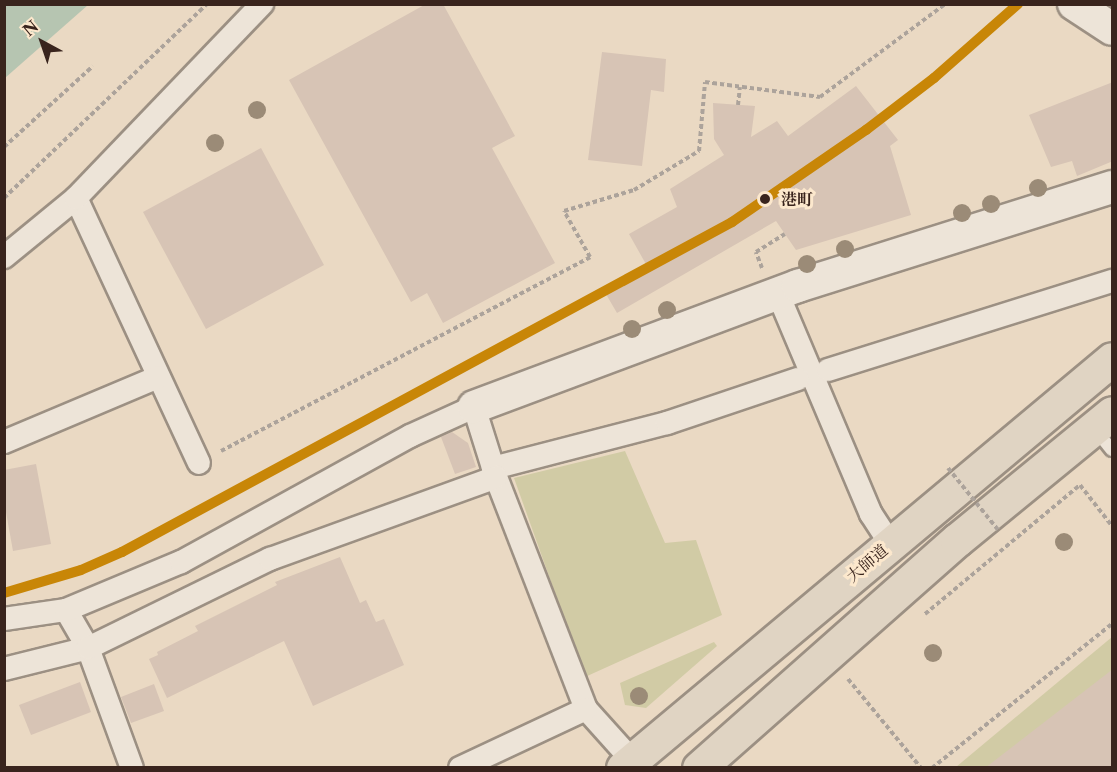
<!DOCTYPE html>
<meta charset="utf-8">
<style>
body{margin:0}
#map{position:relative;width:1117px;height:772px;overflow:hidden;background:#ead9c3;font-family:"Libre Caslon Text","Noto Serif JP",serif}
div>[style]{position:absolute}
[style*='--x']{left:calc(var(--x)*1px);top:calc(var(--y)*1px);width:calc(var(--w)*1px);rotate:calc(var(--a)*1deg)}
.green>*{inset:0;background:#d1cba5}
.water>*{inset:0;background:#b6c5b1}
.building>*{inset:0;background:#d7c4b5}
.path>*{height:4px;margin-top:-2px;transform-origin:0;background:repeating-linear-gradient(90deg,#aca39b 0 4.5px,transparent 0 7.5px)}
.roads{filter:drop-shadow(2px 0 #9c9083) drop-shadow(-2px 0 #9c9083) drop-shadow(0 2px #9c9083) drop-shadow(0 -2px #9c9083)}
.lane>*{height:12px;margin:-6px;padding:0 6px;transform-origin:6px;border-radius:6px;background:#ede4d8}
.street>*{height:22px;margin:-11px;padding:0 11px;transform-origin:11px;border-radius:11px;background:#ede4d8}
.secondary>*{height:32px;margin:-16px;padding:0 16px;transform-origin:16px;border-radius:16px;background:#ede4d8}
.highway>*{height:33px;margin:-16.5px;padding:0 16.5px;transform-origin:16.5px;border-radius:16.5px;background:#e0d4c3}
.path-bridge>*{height:4px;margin-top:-2px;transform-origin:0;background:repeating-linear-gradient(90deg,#aca39b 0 4.5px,transparent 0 7.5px)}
.rail-1>*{height:10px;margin:-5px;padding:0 5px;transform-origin:5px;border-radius:5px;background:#c88607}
.trees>*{width:18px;height:18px;margin:-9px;border-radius:50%;background:#9b8b77}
.dots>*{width:16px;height:16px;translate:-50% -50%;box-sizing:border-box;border:3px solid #fce8cd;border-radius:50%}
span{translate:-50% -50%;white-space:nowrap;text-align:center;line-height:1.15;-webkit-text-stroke:6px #fce8cd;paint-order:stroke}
.stop-label{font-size:16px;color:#39241d;font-weight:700}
.left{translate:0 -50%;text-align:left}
.street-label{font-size:16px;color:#39241d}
.frame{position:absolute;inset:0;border:6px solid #39241d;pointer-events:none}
.north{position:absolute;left:12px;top:12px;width:60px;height:60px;-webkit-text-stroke:4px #fce8cd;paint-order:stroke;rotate:320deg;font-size:16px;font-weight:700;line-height:24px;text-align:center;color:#39241d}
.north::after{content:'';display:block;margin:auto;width:21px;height:27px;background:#39241d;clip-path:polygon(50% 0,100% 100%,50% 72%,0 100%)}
</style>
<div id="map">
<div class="green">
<i style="clip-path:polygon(625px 451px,665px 543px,696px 540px,722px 615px,585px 677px,514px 478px)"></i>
<i style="clip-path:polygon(1112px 637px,1112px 767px,956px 767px)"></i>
<i style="clip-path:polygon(714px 642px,717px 646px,646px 708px,625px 705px,620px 683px)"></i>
</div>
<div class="water">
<i style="clip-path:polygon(5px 4px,88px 4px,88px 5px,5px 78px)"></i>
</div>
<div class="building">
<i style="clip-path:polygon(426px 4px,443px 4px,515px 136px,492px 148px,555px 263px,443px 323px,427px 293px,411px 302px,289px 80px)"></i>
<i style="clip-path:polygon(602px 52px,666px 59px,664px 92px,651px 90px,642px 166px,588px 160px)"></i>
<i style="clip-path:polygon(1113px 82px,1113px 161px,1077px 176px,1072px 161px,1051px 167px,1029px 115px)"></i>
<i style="clip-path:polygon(856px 86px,898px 140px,890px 146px,911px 215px,796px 250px,776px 221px,617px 313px,603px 289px,647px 266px,629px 234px,677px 207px,670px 189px,724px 155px,714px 139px,713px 103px,755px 106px,751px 137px,777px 121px,788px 136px)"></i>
<i style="clip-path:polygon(261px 148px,324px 265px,206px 329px,143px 212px)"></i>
<i style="clip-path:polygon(452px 432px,468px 443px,476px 467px,455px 474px,441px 437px)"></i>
<i style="clip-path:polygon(36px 464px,51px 544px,13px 551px,4px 501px,4px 470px)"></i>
<i style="clip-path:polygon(340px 557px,360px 603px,366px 600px,376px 622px,384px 619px,404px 665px,313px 706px,284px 641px,167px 698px,149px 659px,158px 655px,157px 652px,198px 631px,195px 626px,277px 585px,275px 582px)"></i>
<i style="clip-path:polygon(1113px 669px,1113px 768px,985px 768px)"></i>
<i style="clip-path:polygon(80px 682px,91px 712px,31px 735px,19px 705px)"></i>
<i style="clip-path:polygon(154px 684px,164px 711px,131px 723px,121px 697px)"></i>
</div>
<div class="path">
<i style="--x:738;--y:105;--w:18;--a:-84"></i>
<i style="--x:4;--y:147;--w:120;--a:-42.3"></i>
<i style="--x:4;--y:198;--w:281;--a:-43.7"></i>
<i style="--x:762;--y:268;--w:17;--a:-111"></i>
<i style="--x:756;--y:252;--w:34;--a:-32"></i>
<i style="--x:221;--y:451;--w:417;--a:-27.7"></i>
<i style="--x:590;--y:257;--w:53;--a:-119.5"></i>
<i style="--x:564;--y:211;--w:73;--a:-16.7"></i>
<i style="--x:634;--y:190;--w:76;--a:-31"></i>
<i style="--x:699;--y:151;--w:69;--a:-85"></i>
<i style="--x:705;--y:82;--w:116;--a:7.4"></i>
<i style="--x:820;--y:97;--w:156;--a:-36.6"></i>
<i style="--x:925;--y:614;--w:202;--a:-39.8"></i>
<i style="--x:1080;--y:485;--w:52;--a:52"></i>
<i style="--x:848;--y:679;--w:115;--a:50.6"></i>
<i style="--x:932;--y:768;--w:231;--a:-38.7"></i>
</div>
<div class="roads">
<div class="lane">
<i style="--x:1094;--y:428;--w:28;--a:51"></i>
</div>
<div class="street">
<i style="--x:76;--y:198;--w:292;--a:65.1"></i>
<i style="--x:4;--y:257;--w:93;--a:-39.3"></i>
<i style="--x:76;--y:198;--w:269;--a:-46.2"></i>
<i style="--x:778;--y:294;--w:239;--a:67.1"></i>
<i style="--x:871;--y:514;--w:35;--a:57"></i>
<i style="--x:828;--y:370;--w:298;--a:-17.4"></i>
<i style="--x:4;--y:442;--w:167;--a:-22.9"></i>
<i style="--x:493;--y:468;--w:180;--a:-14.5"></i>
<i style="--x:667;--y:423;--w:138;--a:-18.6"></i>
<i style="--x:66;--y:610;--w:44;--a:59.9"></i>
<i style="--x:88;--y:648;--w:128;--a:69.9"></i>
<i style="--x:4;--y:619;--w:63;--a:-8.3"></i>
<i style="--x:66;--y:610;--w:125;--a:-22.7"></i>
<i style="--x:181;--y:562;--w:261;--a:-28.8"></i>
<i style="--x:410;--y:436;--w:70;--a:-24.4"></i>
<i style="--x:474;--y:407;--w:73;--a:72.6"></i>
<i style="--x:496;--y:477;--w:249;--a:68.8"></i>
<i style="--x:586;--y:709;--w:69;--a:48"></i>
<i style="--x:4;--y:669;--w:87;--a:-14"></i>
<i style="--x:88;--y:648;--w:203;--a:-26.1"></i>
<i style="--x:270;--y:559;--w:240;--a:-19.9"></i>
<i style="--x:460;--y:768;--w:139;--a:-25.1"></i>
</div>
<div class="secondary">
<i style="--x:1074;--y:4;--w:45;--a:33.3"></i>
<i style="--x:474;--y:407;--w:346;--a:-20.5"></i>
<i style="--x:798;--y:286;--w:329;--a:-17.5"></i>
</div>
<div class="highway">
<i style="--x:623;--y:768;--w:637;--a:-39.91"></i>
<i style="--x:699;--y:768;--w:344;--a:-41.5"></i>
<i style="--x:957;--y:540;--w:200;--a:-39.3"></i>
</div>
</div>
<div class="path-bridge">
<i style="--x:948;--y:468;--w:81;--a:51"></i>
</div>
<div class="rail-1">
<i style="--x:4;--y:593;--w:80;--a:-16.6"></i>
<i style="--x:81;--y:570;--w:45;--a:-23.7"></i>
<i style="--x:122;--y:552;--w:694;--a:-28.41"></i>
<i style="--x:732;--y:222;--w:163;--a:-34.5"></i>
<i style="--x:866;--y:130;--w:86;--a:-37.4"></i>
<i style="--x:934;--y:78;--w:112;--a:-41.4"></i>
</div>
<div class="trees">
<i style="left:257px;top:110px"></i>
<i style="left:215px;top:143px"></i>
<i style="left:1038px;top:188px"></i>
<i style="left:991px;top:204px"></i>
<i style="left:962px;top:213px"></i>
<i style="left:845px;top:249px"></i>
<i style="left:807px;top:264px"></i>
<i style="left:667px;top:310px"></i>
<i style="left:632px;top:329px"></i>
<i style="left:1064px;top:542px"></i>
<i style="left:933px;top:653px"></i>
<i style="left:639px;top:696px"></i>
</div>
<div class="dots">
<i style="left:765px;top:199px;background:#39241d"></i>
</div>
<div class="stop-label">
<span class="left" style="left:781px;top:199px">港町</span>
</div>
<div class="street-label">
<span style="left:867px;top:563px;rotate:-40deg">大師道</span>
</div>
<div class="frame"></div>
<div class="north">N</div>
</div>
